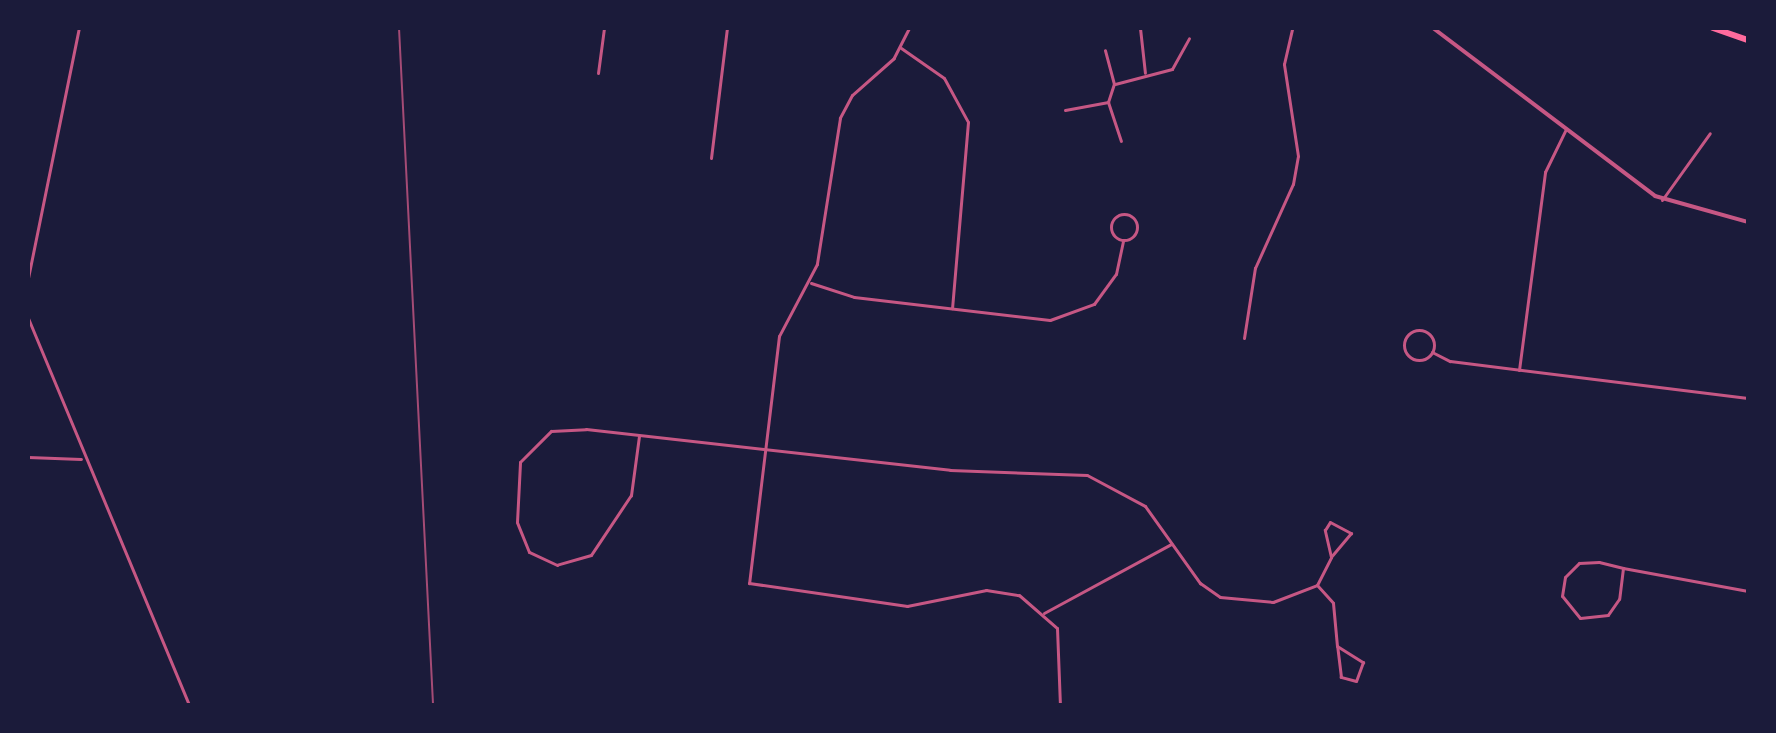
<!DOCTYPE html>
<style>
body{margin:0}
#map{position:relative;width:1776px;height:733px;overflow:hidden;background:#1b1b3a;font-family:"Titillium Web",sans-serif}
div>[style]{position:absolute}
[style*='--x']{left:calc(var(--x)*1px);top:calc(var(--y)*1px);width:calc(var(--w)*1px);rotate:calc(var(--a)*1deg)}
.minor>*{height:3px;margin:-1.5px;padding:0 1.5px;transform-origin:1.5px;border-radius:1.5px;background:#c65784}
.minor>.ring{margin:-1.5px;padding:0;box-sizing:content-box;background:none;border:3px solid #c65784;border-radius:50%}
.tertiary>*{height:4px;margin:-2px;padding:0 2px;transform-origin:2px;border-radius:2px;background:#c65784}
.motorway>*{height:6px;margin:-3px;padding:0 3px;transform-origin:3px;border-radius:3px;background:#ff6b9d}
.rail>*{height:2px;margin:-1px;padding:0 1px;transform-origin:1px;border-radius:1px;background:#a44b75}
span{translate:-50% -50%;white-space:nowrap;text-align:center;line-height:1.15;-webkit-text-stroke:6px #1b1b3a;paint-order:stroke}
.frame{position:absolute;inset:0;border:30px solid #1b1b3a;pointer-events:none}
</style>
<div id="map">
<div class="minor">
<i style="--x:909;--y:28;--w:34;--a:117"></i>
<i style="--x:894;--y:58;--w:56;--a:138.6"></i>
<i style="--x:852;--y:95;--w:26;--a:118"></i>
<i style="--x:840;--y:118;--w:148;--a:99"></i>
<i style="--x:817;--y:264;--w:81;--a:117.8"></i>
<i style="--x:779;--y:336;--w:249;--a:96.9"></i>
<i style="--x:749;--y:583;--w:160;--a:8.3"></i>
<i style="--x:907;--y:606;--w:81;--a:-11.4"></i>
<i style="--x:986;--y:590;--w:33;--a:9"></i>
<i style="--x:1019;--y:595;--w:50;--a:41"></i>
<i style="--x:1057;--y:628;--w:77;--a:87.8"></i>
<i style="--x:1140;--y:28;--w:45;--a:83.7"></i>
<i style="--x:901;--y:48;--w:52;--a:34.9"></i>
<i style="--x:944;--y:78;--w:50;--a:61.4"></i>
<i style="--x:968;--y:122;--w:187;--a:94.9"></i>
<i style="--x:598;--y:73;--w:45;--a:-82.4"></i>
<i style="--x:1115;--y:84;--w:59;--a:-14.7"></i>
<i style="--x:1172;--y:69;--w:35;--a:-61"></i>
<i style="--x:1108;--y:102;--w:41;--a:71.6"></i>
<i style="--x:1065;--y:110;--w:44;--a:-10.5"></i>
<i style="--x:1108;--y:102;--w:19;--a:-72"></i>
<i style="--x:1114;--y:84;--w:35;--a:-105"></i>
<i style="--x:711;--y:158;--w:131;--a:-83"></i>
<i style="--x:1662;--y:200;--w:82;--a:-54.4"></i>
<i class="ring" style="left:1111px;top:214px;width:23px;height:23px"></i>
<i style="--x:28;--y:278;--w:255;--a:-78.5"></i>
<i style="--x:811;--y:283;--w:45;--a:18"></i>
<i style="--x:854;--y:297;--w:197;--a:6.7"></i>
<i style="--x:1050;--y:320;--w:47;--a:-20"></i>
<i style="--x:1094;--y:304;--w:37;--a:-54"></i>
<i style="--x:1116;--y:274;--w:34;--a:-78"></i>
<i style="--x:28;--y:318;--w:419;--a:67.4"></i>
<i class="ring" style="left:1404px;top:330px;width:27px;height:27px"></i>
<i style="--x:1244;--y:338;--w:71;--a:-81.1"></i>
<i style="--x:1255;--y:268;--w:92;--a:-65.7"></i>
<i style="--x:1293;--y:184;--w:28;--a:-80"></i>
<i style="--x:1298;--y:156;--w:93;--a:-98.7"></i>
<i style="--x:1284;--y:64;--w:37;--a:-77"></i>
<i style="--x:1432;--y:352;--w:20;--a:27"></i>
<i style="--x:1450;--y:361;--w:300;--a:7.1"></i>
<i style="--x:1519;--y:370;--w:200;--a:-82.5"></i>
<i style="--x:1545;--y:172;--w:48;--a:-64"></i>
<i style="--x:639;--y:436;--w:60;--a:97.7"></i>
<i style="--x:631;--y:495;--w:72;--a:123.7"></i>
<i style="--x:591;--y:555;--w:35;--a:164"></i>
<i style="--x:557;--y:565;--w:31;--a:-155"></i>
<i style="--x:529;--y:552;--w:32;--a:-112"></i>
<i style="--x:517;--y:522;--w:60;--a:-87.1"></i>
<i style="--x:520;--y:462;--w:44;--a:-45"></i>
<i style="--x:551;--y:431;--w:35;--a:-3"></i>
<i style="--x:586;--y:429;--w:366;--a:6.4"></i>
<i style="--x:950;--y:470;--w:137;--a:2.1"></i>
<i style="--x:1087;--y:475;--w:66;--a:28.1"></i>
<i style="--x:1145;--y:506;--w:95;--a:54.5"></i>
<i style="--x:1200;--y:583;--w:24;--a:35"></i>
<i style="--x:1220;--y:597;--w:53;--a:5.4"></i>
<i style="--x:1273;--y:602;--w:47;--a:-21.1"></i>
<i style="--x:28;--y:457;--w:53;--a:2.2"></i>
<i style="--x:1330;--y:522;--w:24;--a:28"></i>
<i style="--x:1351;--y:533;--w:31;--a:130"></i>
<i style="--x:1331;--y:557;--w:28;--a:-103"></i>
<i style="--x:1325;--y:530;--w:9;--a:-58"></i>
<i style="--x:1599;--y:562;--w:25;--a:14"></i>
<i style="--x:1623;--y:568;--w:31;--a:97"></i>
<i style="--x:1619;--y:599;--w:19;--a:125"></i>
<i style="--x:1608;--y:615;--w:28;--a:174"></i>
<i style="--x:1580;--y:618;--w:28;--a:-129"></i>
<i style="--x:1562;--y:596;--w:19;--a:-81"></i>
<i style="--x:1565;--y:577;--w:20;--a:-45"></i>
<i style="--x:1579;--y:563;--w:20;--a:-3"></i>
<i style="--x:1623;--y:568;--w:127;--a:10.4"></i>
<i style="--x:1317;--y:585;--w:24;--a:48"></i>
<i style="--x:1333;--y:603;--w:43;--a:84.7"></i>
<i style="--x:1317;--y:585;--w:31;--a:-63"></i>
<i style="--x:1044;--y:613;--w:145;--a:-28.5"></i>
<i style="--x:1337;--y:646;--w:31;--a:32"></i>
<i style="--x:1363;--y:662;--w:20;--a:110"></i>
<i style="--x:1356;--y:681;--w:16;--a:-165"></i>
<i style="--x:1341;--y:677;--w:31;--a:-97"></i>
</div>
<div class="tertiary">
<i style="--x:1433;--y:28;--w:278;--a:37.1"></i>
<i style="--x:1655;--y:196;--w:97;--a:15.6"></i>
</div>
<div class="motorway">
<i style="--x:1713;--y:28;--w:37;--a:19"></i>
</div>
<div class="rail">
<i style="--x:399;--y:28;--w:678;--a:87.12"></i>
</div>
<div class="frame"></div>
</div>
